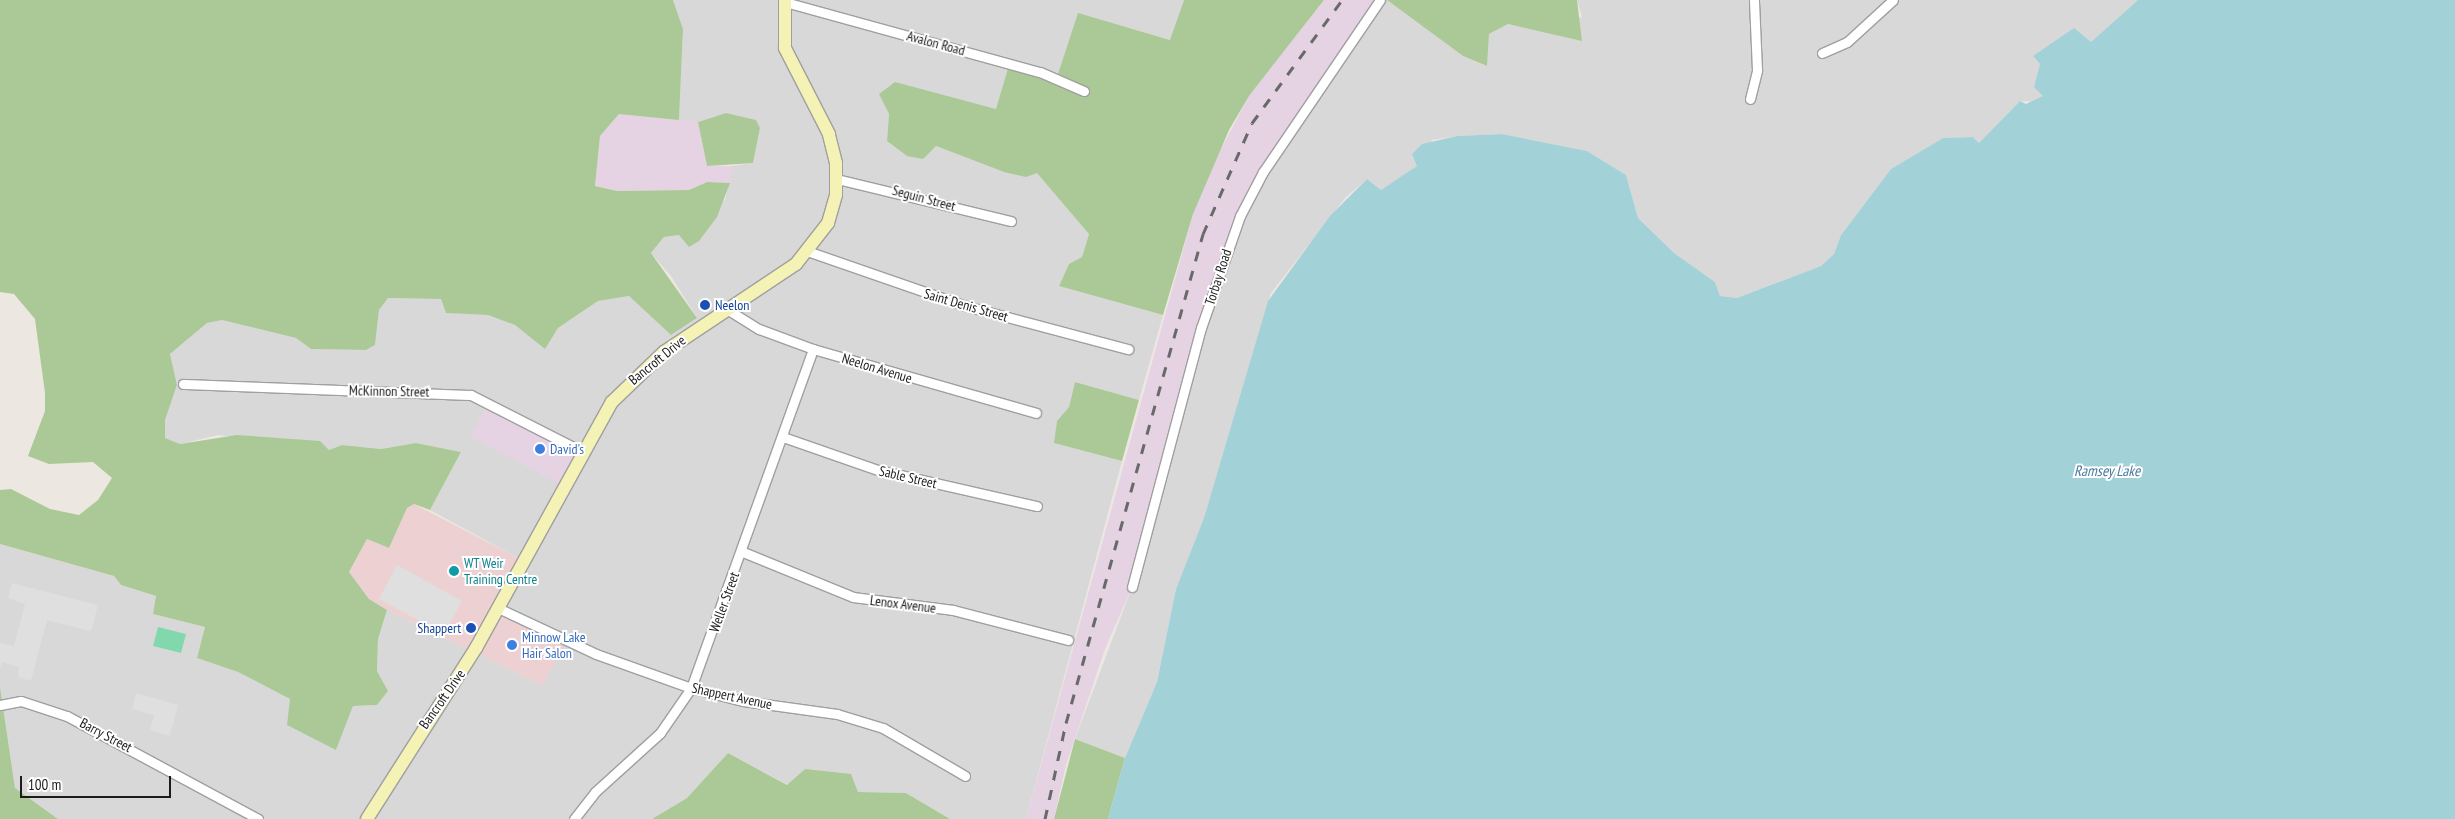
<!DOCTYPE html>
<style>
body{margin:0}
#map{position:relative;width:2455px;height:819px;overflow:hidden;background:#ece7e0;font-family:"PT Sans Narrow",sans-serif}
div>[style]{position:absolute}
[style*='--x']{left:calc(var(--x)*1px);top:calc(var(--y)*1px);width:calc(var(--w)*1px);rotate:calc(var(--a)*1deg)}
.residential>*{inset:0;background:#d9d8d8}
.commercial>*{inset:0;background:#edd0d2}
.industrial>*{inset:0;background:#e5d3e3}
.forest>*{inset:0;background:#abc997}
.pitch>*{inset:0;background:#81d8ad}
.parking>*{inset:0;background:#dfdfdf}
.water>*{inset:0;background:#a2d2d8}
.roads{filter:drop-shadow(1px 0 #9f9f9f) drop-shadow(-1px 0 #9f9f9f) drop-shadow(0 1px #9f9f9f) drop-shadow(0 -1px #9f9f9f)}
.street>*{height:9px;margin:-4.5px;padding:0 4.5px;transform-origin:4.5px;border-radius:4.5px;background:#fff}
.secondary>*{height:12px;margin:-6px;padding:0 6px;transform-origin:6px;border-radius:6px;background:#f5f2b5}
.rail>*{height:3px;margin-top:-1.5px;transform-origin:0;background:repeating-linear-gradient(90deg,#696969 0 10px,transparent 0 20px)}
.dots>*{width:14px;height:14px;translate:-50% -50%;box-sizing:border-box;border:2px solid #fff;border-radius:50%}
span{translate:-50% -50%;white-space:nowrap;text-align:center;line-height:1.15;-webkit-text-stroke:4px #fff;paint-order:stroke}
.street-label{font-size:14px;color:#1b1b1b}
.transit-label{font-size:14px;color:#164399}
.left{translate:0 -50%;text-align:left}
.right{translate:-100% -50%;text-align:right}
.shop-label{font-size:14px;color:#366cbe}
.culture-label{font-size:14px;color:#0d838f}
.water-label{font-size:15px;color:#4a7c9d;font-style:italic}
.scale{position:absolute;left:20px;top:776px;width:151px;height:22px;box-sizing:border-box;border:2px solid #1b1b1b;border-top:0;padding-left:6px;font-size:15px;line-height:18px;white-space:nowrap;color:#1b1b1b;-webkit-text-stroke:4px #fff;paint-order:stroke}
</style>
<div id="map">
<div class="residential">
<i style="clip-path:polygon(673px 0,1184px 0,1171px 40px,1078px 14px,1055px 83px,1040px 77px,996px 109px,895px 83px,880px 94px,889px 114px,887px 141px,907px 156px,936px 146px,1004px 172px,1037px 173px,1059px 194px,1089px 234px,1082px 257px,1069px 265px,1059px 286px,1163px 315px,1139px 400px,1075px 382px,1069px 407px,1057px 421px,1055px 443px,1122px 461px,1026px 819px,950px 819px,906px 793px,858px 792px,805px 769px,788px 785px,728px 753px,687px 798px,652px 819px,58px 819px,15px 788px,0 687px,0 544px,114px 576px,121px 585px,156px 596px,153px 614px,205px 627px,197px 658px,238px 672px,290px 699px,336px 750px,353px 706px,377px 705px,388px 691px,377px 671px,378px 639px,387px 610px,542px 685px,498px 608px,522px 560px,430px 510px,461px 452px,416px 443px,381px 449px,342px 445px,329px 450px,218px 435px,180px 444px,165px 438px,165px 420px,177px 385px,170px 354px,207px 323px,222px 320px,296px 338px,311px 349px,366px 350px,375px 345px,379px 310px,388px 298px,441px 299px,446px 313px,488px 315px,515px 325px,545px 348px,558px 328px,598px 301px,629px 296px,671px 335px,697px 318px,671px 276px,651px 253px,664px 237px,679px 235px,725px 200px,732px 166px,753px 163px,760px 128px,726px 113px,698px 122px,679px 120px,683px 29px)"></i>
<i style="clip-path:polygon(1379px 0,1387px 0,1463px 56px,1486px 66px,1489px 34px,1508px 24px,1539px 31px,1582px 17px,1577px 0,2138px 0,2091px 42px,2033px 56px,2040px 64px,2043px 96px,2038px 102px,2020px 101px,1979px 143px,1973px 137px,1943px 138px,1891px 169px,1841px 235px,1834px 254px,1821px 266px,1737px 298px,1720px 296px,1715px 282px,1674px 253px,1638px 218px,1626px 175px,1587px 151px,1502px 134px,1457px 136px,1432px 140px,1418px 166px,1381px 190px,1367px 179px,1346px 197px,1271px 293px,1204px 519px,1176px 589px,1157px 682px,1125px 758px,1075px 739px,1132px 587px,1168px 449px,1239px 215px)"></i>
</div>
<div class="commercial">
<i style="clip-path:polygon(414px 504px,522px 560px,498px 608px,566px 642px,542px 685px,387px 610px,369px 599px,349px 572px,367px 539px,389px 548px,407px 508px)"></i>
</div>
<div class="industrial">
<i style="clip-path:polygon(1324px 0,1379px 0,1234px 228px,1132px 587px,1105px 649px,1066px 765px,1054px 819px,1026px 819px,1193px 214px,1211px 168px,1249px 96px)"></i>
<i style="clip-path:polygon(641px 113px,698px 122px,707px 166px,732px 166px,730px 183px,707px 182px,689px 190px,617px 191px,595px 186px,600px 136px,619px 114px)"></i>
<i style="clip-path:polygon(488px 403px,579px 451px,561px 485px,470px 436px)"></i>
</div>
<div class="forest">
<i style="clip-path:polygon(0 0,673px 0,683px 29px,679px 120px,619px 114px,600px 136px,595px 186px,617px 191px,689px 190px,707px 182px,730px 183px,717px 217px,699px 241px,689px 247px,679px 235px,664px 237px,651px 253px,697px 318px,671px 335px,629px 296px,598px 301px,558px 328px,545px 349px,515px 325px,488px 315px,446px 313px,441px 299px,388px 298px,379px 310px,375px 345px,366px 350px,311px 349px,296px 338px,222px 320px,207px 323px,170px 354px,177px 385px,165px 420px,165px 438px,180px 444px,237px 435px,320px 441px,329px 450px,342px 445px,381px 449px,416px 443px,461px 452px,430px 510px,414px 504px,407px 508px,389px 548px,367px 539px,349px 572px,369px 599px,387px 610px,378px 639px,377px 671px,388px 691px,377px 705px,353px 706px,336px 750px,287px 725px,290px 699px,238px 672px,197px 658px,205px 627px,153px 614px,156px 596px,121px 585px,114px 576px,0 544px,0 490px,11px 489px,50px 509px,79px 515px,98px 500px,112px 478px,93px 462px,49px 464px,28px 456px,45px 411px,45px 393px,35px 319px,14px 294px,0 292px)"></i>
<i style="clip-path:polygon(1184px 0,1324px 0,1249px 96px,1229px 130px,1193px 214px,1163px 315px,1059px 286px,1069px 264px,1082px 257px,1089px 234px,1037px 173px,1026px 177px,1004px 172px,936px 146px,923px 159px,907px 156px,887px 141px,889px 114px,879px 94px,895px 82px,996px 109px,1009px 65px,1055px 83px,1078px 13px,1170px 40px)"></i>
<i style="clip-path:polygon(1387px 0,1577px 0,1582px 41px,1508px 24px,1489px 34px,1487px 66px,1463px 56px)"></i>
<i style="clip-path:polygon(726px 113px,756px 120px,760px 128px,753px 163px,707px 166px,698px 122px)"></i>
<i style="clip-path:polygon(1075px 382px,1139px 400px,1122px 461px,1054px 443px,1057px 421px,1069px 407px)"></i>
<i style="clip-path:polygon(0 687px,15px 788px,58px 819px,0 819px)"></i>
<i style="clip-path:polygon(1075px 739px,1125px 758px,1108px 819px,1054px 819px)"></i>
<i style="clip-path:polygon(728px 753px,787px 785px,805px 769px,851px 774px,858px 792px,906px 793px,950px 819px,652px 819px,687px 798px)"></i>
</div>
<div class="pitch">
<i style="clip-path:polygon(158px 627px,186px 634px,181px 653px,153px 646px)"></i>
</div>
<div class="parking">
<i style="clip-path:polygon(397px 565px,462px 601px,444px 634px,379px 599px)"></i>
<i style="clip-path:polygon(12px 583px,98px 605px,91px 631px,47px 620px,31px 681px,18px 677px,19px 667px,2px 662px,0 669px,0 643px,14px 646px,25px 604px,8px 598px)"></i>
<i style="clip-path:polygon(136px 693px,178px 705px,170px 736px,150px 730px,154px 715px,132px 709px)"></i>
</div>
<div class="water">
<i style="clip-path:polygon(2138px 0,2455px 0,2455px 819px,1108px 819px,1125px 758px,1157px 682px,1176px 589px,1204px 518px,1268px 301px,1330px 216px,1367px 179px,1381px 190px,1417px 166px,1412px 154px,1422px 144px,1457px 136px,1502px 134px,1587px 151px,1626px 175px,1638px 218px,1674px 253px,1715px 282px,1720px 296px,1737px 298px,1821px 266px,1834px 254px,1841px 235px,1891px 169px,1943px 138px,1973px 137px,1979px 143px,2020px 101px,2026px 104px,2043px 96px,2034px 87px,2040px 64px,2033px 56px,2074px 28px,2091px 42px)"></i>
</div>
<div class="roads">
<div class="street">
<i style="--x:785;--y:2;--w:264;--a:15.4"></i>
<i style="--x:1040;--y:72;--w:48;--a:23.4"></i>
<i style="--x:1822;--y:53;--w:27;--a:-24"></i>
<i style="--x:1847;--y:42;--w:62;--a:-42.4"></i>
<i style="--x:1750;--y:99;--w:30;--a:-76"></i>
<i style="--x:1757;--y:70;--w:70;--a:-92.5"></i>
<i style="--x:837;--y:179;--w:179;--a:13.6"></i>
<i style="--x:807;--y:251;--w:168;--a:19.1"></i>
<i style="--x:966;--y:306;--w:168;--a:14.9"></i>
<i style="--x:725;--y:308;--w:40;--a:32"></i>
<i style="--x:759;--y:329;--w:58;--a:20.3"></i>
<i style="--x:813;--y:349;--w:232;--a:16"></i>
<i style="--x:183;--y:384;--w:288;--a:2.2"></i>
<i style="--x:471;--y:395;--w:123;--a:27"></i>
<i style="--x:783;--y:437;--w:101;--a:19.2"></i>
<i style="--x:878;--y:470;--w:163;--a:12.8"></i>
<i style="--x:743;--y:552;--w:119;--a:22.2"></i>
<i style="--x:853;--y:597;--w:101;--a:7.4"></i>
<i style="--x:953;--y:610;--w:119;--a:14.6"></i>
<i style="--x:1132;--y:587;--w:268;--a:-75.1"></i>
<i style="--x:1201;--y:328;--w:119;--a:-70.8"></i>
<i style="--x:1240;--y:216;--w:50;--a:-62.4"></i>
<i style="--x:1263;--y:172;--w:208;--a:-55.8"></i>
<i style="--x:498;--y:608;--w:108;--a:25.1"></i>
<i style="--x:596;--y:654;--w:101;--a:19.7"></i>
<i style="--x:691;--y:688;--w:54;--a:14"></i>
<i style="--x:743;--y:701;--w:95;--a:7.9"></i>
<i style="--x:837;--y:714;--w:48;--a:16.9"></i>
<i style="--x:883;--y:728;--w:95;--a:30.3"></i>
<i style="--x:0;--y:705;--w:21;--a:-11"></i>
<i style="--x:21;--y:701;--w:48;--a:18.1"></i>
<i style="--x:67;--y:716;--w:217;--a:28.3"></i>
<i style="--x:574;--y:819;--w:34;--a:-52"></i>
<i style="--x:595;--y:792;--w:88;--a:-42.2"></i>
<i style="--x:660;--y:733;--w:55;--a:-55.4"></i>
<i style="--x:691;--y:688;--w:360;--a:-70.2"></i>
</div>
<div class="secondary">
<i style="--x:367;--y:819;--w:203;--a:-57.5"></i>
<i style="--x:476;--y:648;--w:281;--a:-61.1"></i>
<i style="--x:612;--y:402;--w:72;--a:-43.9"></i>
<i style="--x:664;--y:352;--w:159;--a:-33.7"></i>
<i style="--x:796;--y:264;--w:52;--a:-52"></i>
<i style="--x:828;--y:223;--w:29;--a:-74"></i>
<i style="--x:836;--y:195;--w:32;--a:-90"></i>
<i style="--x:836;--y:163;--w:30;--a:-104"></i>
<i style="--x:829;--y:134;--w:97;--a:-117.1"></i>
<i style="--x:785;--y:48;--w:48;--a:-90"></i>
</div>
</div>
<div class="rail">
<i style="--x:1045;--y:819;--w:98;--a:-77.7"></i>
<i style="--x:1066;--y:723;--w:508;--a:-74.35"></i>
<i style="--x:1203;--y:234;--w:121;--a:-66.2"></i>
<i style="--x:1252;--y:123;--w:152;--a:-53.8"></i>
</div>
<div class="dots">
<i style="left:705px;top:305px;background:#1a4fb4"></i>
<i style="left:540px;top:449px;background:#3f7fe0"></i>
<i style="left:454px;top:571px;background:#0f9aa8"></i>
<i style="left:471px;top:628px;background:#1a4fb4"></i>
<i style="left:512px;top:645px;background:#3f7fe0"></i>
</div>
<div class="street-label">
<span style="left:936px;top:43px;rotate:15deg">Avalon Road</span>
<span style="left:924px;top:198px;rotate:15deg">Seguin Street</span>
<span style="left:1218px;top:277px;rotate:-72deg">Torbay Road</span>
<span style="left:966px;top:305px;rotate:16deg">Saint Denis Street</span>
<span style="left:657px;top:360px;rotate:-39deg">Bancroft Drive</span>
<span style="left:877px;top:368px;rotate:17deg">Neelon Avenue</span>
<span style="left:389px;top:391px;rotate:1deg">McKinnon Street</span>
<span style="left:908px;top:477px;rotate:13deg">Sable Street</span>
<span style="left:724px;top:602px;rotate:-70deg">Weller Street</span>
<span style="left:903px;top:604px;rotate:7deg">Lenox Avenue</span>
<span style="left:732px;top:696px;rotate:12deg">Shappert Avenue</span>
<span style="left:442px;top:699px;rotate:-55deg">Bancroft Drive</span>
<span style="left:106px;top:735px;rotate:28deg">Barry Street</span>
</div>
<div class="transit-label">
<span class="left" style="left:715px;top:305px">Neelon</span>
<span class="right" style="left:461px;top:628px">Shappert</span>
</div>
<div class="shop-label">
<span class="left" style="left:550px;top:449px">David's</span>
<span class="left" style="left:522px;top:645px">Minnow Lake<br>Hair Salon</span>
</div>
<div class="culture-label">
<span class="left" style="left:464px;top:571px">WT Weir<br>Training Centre</span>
</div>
<div class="water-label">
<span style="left:2107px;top:471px">Ramsey Lake</span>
</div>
<div class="scale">100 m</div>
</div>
